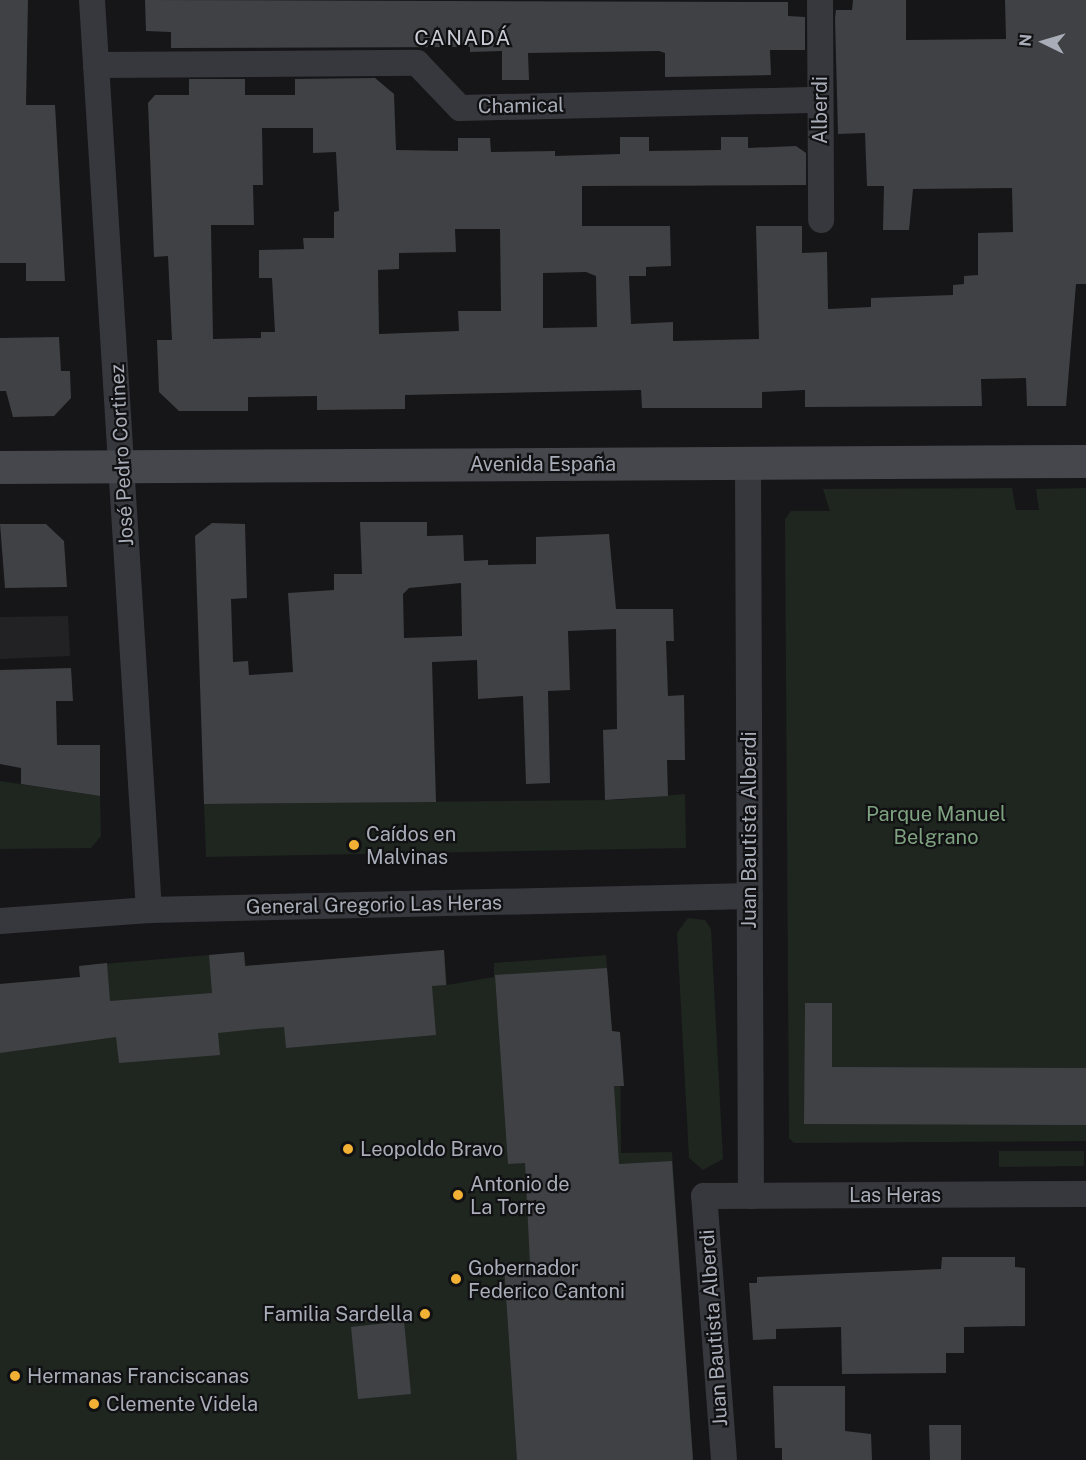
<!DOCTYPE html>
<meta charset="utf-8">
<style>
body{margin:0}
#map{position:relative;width:1086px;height:1460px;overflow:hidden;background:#161618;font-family:"Public Sans",sans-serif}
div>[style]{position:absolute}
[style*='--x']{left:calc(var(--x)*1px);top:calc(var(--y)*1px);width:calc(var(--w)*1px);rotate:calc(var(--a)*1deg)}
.built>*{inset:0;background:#222225}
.green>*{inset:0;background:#1e261f}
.building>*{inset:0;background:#404145}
.street>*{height:26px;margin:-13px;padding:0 13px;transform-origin:13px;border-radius:13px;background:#37383d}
.secondary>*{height:33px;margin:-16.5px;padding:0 16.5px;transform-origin:16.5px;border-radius:16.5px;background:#45474d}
.dots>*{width:16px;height:16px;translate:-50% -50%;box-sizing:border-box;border:3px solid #111113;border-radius:50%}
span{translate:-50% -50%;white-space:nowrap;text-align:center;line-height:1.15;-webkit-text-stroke:4.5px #111113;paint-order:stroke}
.street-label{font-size:20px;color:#a8adb8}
.park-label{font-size:20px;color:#7fa381}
.poi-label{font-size:20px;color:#a8adb8}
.left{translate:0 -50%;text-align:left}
.right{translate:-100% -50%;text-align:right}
.neighbourhood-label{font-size:21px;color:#c9ccd4;letter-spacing:1.5px}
.north{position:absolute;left:1014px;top:12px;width:60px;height:60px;-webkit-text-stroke:4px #111113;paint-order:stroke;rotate:275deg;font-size:16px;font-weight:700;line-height:24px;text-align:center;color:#a8adb8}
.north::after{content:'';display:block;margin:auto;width:21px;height:27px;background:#a8adb8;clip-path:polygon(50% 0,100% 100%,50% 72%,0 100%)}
</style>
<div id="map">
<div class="built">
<i style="clip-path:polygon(68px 616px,70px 656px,0 659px,0 617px)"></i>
</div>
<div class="green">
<i style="clip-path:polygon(1012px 488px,1016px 510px,1039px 510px,1036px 489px,1086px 488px,1086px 1141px,794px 1143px,789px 1138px,785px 519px,791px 511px,830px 511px,823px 489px)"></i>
<i style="clip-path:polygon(0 781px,100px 796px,101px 836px,91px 848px,0 849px)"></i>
<i style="clip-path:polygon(685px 794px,686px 848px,206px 857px,204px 804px,617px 800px)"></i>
<i style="clip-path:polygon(688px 918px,705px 920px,711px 929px,723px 1159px,703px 1170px,689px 1158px,677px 933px)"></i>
<i style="clip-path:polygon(444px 950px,447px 985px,494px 977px,494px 963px,606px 955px,612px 1032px,620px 1032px,621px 1153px,672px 1152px,693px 1460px,0 1460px,0 984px,80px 977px,79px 966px,209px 955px,244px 952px,246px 966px)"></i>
<i style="clip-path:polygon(999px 1151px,1084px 1151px,1084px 1166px,999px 1167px)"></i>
</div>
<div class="building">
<i style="clip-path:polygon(0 0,28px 0,26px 105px,55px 105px,65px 281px,26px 281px,26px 263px,0 263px)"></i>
<i style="clip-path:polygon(145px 0,788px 2px,788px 16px,805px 17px,805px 50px,770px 50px,771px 75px,665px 77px,665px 53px,659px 51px,528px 53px,529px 80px,502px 80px,502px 51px,470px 52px,470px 47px,171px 48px,171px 32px,146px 31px)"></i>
<i style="clip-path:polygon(evenodd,853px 0,906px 0,906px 40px,1006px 39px,1005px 0,1086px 0,1086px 284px,1076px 284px,1066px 406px,1027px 406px,1026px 378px,981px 379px,982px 406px,805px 407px,805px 390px,762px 392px,762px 408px,642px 408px,641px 390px,405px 395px,405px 409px,317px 410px,317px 396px,248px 397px,248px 411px,179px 411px,159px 392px,157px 340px,172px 340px,168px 256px,154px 257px,148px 103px,155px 95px,189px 95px,189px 79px,245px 79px,245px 95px,295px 95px,295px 79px,375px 78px,394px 94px,396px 150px,458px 151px,458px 138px,490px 138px,491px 152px,555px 151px,555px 156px,620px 154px,620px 137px,649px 137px,649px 151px,721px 150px,721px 137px,748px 137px,748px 148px,796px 146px,806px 153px,806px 185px,582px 186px,582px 226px,670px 226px,671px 266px,646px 267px,646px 276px,629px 276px,631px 324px,673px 322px,673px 341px,759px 339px,756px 226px,802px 226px,802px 253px,827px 252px,828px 309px,871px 307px,871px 298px,953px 295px,953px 285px,964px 284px,964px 276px,978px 275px,978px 233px,1013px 232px,1012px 188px,913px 189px,909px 230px,883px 230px,884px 186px,867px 186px,865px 133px,838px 134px,835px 18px,836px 10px,852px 10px,853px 0,262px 128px,313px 128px,313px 153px,336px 152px,339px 211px,334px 212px,334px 238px,303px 238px,304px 249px,259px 250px,259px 278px,272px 278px,275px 332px,261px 332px,261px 338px,213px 339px,211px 225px,254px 225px,253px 185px,263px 185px,262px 128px,853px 0,455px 229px,500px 229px,501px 311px,458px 311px,459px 331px,379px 334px,378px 270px,399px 269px,399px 253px,456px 252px,455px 229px,853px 0,586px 272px,596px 276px,597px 327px,543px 328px,543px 273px,586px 272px)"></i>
<i style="clip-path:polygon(59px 337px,61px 371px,70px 371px,71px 398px,54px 416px,13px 417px,6px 391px,0 391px,0 338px)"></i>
<i style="clip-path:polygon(evenodd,360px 522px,427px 522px,427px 536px,463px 535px,464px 561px,488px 560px,488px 565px,536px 564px,536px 537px,609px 534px,616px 609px,673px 609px,674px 641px,666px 641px,668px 696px,684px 695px,685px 760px,667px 760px,668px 796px,605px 800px,603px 730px,617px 729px,616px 629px,568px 631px,570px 690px,548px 691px,550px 783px,526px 784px,523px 696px,478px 699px,477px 660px,432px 662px,436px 802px,204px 804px,195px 536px,212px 523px,245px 524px,247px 598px,231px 599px,233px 662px,248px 661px,249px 675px,293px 672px,288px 593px,334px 590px,334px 574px,362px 574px,360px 522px,461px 583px,462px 636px,404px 638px,403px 594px,409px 588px,461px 583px)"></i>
<i style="clip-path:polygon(0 524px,46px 524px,64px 541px,67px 587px,5px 588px)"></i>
<i style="clip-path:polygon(71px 668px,73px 701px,56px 701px,57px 745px,100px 745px,100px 796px,21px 784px,21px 768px,0 764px,0 670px)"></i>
<i style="clip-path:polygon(444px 950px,446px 985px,432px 986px,436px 1035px,286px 1048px,284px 1027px,256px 1029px,218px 1033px,220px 1055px,119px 1063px,116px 1037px,0 1053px,0 984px,80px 977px,79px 966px,107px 963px,110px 1001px,212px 993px,209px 955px,244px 952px,245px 966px)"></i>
<i style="clip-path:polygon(607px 968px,612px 1031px,620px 1032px,624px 1086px,614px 1086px,619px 1164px,672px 1161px,693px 1460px,517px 1460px,504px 1266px,530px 1264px,525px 1163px,508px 1164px,495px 975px)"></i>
<i style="clip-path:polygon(805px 1003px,832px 1003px,832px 1067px,1086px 1068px,1086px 1125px,804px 1124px)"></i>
<i style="clip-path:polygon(942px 1257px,1015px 1257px,1015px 1267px,1025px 1268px,1025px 1326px,964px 1327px,964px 1353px,946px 1353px,946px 1373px,842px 1374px,841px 1327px,776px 1329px,776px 1339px,753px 1340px,749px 1283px,757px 1283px,757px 1277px,941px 1269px)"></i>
<i style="clip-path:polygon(404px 1321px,411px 1394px,358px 1399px,351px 1327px)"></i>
<i style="clip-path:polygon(773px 1386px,845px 1386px,845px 1431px,871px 1434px,872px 1460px,782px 1460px,782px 1448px,775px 1448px)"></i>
<i style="clip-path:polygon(929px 1425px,961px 1425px,961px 1460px,930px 1460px)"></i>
</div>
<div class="street">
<i style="--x:92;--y:0;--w:912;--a:86.42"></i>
<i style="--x:820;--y:0;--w:220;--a:89.7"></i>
<i style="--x:96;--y:65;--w:321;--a:-0.4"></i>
<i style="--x:417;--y:63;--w:62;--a:46.3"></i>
<i style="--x:460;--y:108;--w:360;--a:-1.3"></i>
<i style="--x:748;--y:464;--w:732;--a:89.77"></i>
<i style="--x:0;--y:921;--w:149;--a:-4.2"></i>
<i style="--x:149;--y:910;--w:601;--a:-1.33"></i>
<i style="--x:724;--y:1460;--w:265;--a:-94.3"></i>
<i style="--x:704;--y:1196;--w:382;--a:-0.3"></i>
</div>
<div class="secondary">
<i style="--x:0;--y:467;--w:1086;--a:-0.32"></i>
</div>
<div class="dots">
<i style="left:354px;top:845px;background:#f2b134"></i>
<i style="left:348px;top:1149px;background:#f2b134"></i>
<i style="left:458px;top:1195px;background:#f2b134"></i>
<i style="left:456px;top:1279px;background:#f2b134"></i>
<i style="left:425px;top:1314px;background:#f2b134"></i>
<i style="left:15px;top:1376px;background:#f2b134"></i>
<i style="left:94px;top:1404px;background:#f2b134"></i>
</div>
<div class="street-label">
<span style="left:521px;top:106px;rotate:-1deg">Chamical</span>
<span style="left:820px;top:110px;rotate:-90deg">Alberdi</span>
<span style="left:122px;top:455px;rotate:-93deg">José Pedro Cortinez</span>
<span style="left:543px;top:464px">Avenida España</span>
<span style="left:749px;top:830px;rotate:-90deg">Juan Bautista Alberdi</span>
<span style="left:374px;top:905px;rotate:-1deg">General Gregorio Las Heras</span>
<span style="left:895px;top:1195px">Las Heras</span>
<span style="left:714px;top:1328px;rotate:-94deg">Juan Bautista Alberdi</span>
</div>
<div class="park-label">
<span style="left:936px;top:826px">Parque Manuel<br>Belgrano</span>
</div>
<div class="poi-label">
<span class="left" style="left:366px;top:846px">Caídos en<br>Malvinas</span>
<span class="left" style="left:360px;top:1149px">Leopoldo Bravo</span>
<span class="left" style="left:470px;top:1196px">Antonio de<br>La Torre</span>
<span class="left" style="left:468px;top:1280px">Gobernador<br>Federico Cantoni</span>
<span class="right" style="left:413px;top:1314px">Familia Sardella</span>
<span class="left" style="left:27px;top:1376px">Hermanas Franciscanas</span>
<span class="left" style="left:106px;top:1404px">Clemente Videla</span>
</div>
<div class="neighbourhood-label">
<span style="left:463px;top:38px">CANADÁ</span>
</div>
<div class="north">N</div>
</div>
